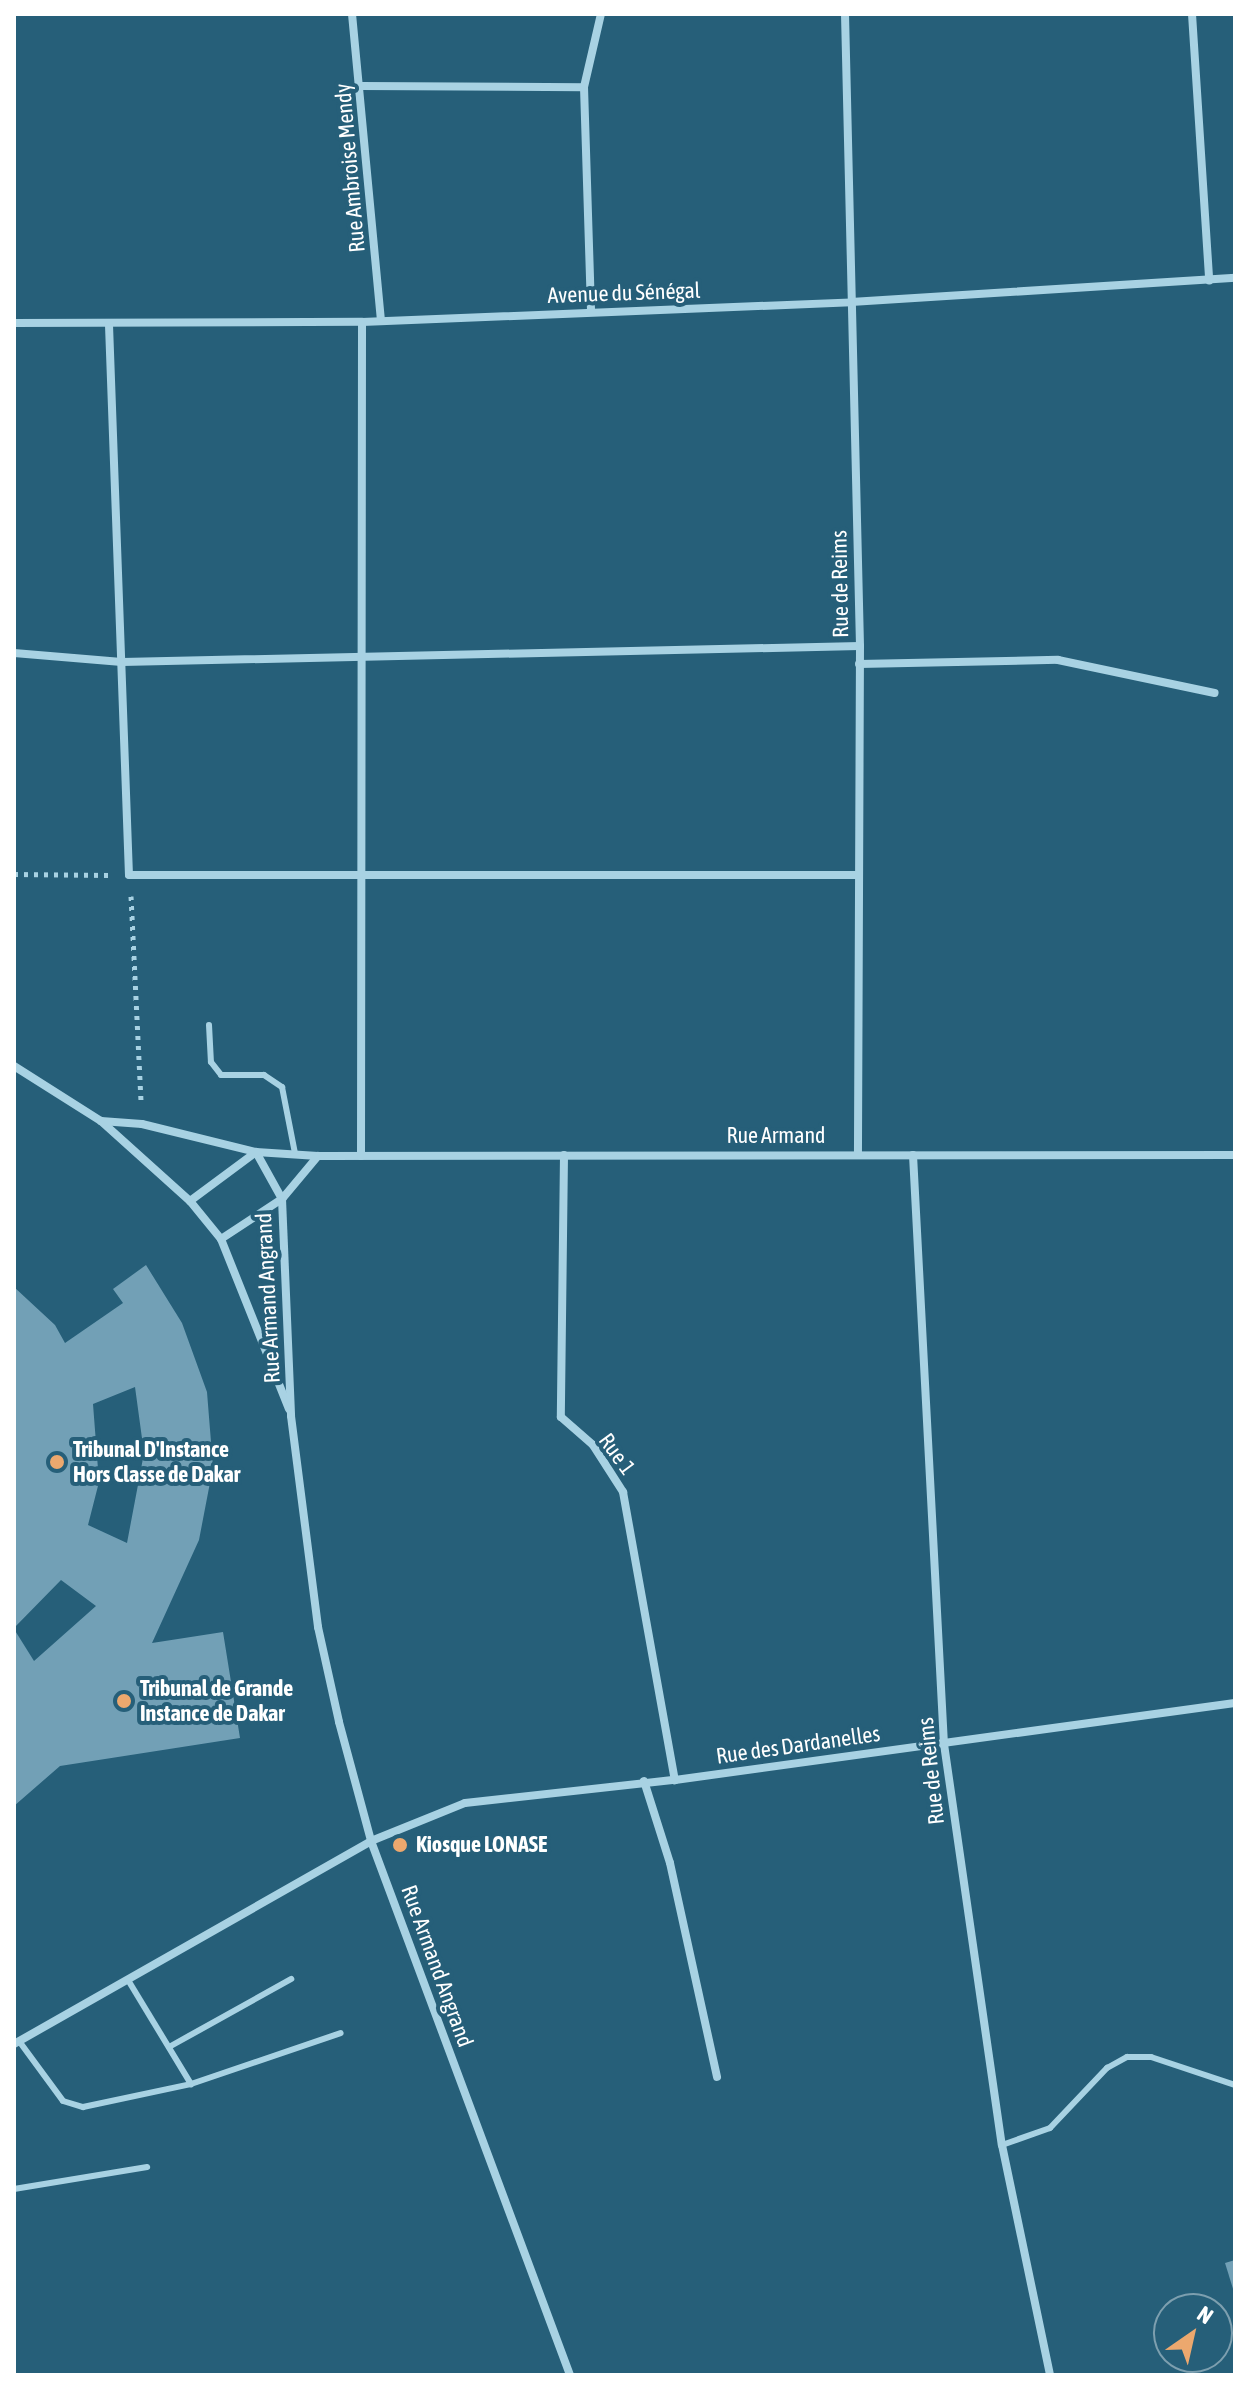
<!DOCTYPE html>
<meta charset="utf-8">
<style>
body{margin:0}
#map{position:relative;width:1249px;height:2389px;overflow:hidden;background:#265f79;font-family:"Asap Condensed",sans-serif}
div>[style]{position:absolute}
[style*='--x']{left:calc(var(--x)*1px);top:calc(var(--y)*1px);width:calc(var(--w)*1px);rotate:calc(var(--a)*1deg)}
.building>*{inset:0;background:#72a0b6}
.path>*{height:5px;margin-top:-2.5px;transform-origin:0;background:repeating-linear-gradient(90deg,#a8d2e3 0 4px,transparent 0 10px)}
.service>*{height:6px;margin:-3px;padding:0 3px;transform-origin:3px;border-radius:3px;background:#a8d2e3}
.minor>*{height:8px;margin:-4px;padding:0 4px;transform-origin:4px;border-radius:4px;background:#a8d2e3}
.dots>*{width:22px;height:22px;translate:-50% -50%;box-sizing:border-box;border:4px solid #265f79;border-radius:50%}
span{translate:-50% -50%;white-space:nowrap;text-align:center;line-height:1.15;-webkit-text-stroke:8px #265f79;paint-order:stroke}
.street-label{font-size:22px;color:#fff}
.poi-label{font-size:22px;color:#fff;font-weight:700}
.left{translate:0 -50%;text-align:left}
.frame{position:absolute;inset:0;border:16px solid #fff;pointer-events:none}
.north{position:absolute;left:1153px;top:2293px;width:80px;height:80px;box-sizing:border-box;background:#265f79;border:2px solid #7d9faf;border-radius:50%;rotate:34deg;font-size:22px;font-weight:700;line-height:32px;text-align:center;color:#fff}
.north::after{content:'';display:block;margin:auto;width:28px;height:36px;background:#eca86e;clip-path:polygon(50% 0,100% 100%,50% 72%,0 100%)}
</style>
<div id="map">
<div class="building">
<i style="clip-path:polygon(evenodd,146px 1265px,182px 1323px,207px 1392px,213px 1467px,199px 1540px,152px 1643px,223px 1632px,240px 1738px,60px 1766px,14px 1806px,14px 1629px,34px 1661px,96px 1606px,61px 1580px,14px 1628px,14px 1287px,55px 1325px,65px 1343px,123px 1303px,113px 1289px,146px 1265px,135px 1387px,144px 1453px,127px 1543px,88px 1525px,99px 1482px,93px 1404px,135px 1387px)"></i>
<i style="clip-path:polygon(1235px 2260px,1235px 2292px,1234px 2292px,1225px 2263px)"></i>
</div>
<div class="path">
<i style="--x:14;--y:874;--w:95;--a:0.6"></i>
<i style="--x:131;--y:896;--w:206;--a:87.2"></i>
</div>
<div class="service">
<i style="--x:209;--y:1025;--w:37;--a:87"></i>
<i style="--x:211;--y:1062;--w:16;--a:52"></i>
<i style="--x:221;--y:1075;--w:43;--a:0"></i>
<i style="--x:264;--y:1075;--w:22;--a:34"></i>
<i style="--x:282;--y:1087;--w:67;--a:78.9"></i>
<i style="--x:128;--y:1980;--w:122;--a:58.8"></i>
<i style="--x:19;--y:2041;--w:74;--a:53.7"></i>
<i style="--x:63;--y:2101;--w:21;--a:17"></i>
<i style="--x:83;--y:2107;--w:110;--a:-12"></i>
<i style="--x:191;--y:2084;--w:158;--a:-18.8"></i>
<i style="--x:169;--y:2047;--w:140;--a:-29.1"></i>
<i style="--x:1002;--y:2145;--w:51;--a:-19.5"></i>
<i style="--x:1050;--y:2128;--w:83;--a:-46.5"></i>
<i style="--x:1107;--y:2068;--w:23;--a:-29"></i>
<i style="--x:1127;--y:2057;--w:24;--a:0"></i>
<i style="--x:1151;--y:2057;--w:89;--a:18.4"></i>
<i style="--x:14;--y:2189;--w:135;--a:-9.4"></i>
</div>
<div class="minor">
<i style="--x:352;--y:14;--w:307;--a:84.6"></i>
<i style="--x:845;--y:14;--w:632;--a:88.64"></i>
<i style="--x:860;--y:646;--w:508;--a:90.23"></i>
<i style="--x:1192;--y:14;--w:267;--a:86.3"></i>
<i style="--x:361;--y:86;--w:223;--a:0.3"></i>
<i style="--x:584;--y:87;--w:75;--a:-76.9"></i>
<i style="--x:584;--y:87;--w:225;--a:88.2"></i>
<i style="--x:14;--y:323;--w:348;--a:-0.2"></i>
<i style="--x:362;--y:322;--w:489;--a:-2.3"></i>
<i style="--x:851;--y:302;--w:385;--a:-3.6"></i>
<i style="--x:109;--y:325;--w:550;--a:87.92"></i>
<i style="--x:129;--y:875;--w:730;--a:0"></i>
<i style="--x:14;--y:653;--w:108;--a:4.8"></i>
<i style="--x:122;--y:662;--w:738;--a:-1.24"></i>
<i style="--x:859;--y:664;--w:199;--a:-1.2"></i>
<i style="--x:1058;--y:660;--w:160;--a:11.9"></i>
<i style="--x:14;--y:1066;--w:103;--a:32.3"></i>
<i style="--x:101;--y:1121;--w:120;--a:42"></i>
<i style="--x:190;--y:1201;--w:49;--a:50.8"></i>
<i style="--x:221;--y:1239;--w:183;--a:68.2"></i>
<i style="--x:101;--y:1121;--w:41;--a:4.2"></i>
<i style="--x:142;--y:1124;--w:117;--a:13.8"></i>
<i style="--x:256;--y:1152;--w:62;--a:3.7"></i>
<i style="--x:318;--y:1156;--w:917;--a:-0.06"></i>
<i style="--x:256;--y:1152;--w:54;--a:61"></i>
<i style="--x:282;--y:1199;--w:217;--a:87.6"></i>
<i style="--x:291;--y:1416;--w:213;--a:82.7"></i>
<i style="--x:318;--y:1627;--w:97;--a:77.5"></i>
<i style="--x:339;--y:1722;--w:123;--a:74.9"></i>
<i style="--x:371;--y:1841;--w:570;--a:69.56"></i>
<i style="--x:564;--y:1155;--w:262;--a:90.7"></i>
<i style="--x:561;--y:1417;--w:43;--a:41.2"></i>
<i style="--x:593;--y:1445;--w:56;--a:57.4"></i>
<i style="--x:623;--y:1492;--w:293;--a:79.8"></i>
<i style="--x:913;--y:1155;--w:590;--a:86.99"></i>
<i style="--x:944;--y:1744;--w:405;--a:81.8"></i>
<i style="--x:1002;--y:2145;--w:235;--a:78.2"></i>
<i style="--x:361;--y:1156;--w:834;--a:-89.93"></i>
<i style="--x:190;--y:1201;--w:82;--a:-36.6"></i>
<i style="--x:221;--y:1239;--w:73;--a:-33.3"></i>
<i style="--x:282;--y:1199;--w:56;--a:-50.1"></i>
<i style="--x:644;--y:1781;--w:86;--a:72.4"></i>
<i style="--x:670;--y:1863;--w:219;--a:77.6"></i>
<i style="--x:14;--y:2044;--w:411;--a:-29.6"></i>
<i style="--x:371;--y:1841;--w:101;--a:-22"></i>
<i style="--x:465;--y:1803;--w:211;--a:-6.3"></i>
<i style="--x:675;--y:1780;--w:565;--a:-7.83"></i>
</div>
<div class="dots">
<i style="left:57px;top:1462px;background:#eca86e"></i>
<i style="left:124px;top:1701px;background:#eca86e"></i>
<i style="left:400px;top:1845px;background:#eca86e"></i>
</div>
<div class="street-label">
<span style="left:350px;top:168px;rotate:-95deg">Rue Ambroise Mendy</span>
<span style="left:624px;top:293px;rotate:-2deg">Avenue du Sénégal</span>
<span style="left:840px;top:584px;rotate:-91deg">Rue de Reims</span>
<span style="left:776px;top:1136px">Rue Armand</span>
<span style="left:268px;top:1298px;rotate:-93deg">Rue Armand Angrand</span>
<span style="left:617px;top:1454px;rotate:54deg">Rue 1</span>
<span style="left:798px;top:1745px;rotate:-8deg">Rue des Dardanelles</span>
<span style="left:931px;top:1771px;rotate:-96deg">Rue de Reims</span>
<span style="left:437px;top:1966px;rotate:70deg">Rue Armand Angrand</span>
</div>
<div class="poi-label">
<span class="left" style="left:73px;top:1462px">Tribunal D'Instance<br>Hors Classe de Dakar</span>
<span class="left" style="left:140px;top:1701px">Tribunal de Grande<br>Instance de Dakar</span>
<span class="left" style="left:416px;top:1845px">Kiosque LONASE</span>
</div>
<div class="frame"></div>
<div class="north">N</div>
</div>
